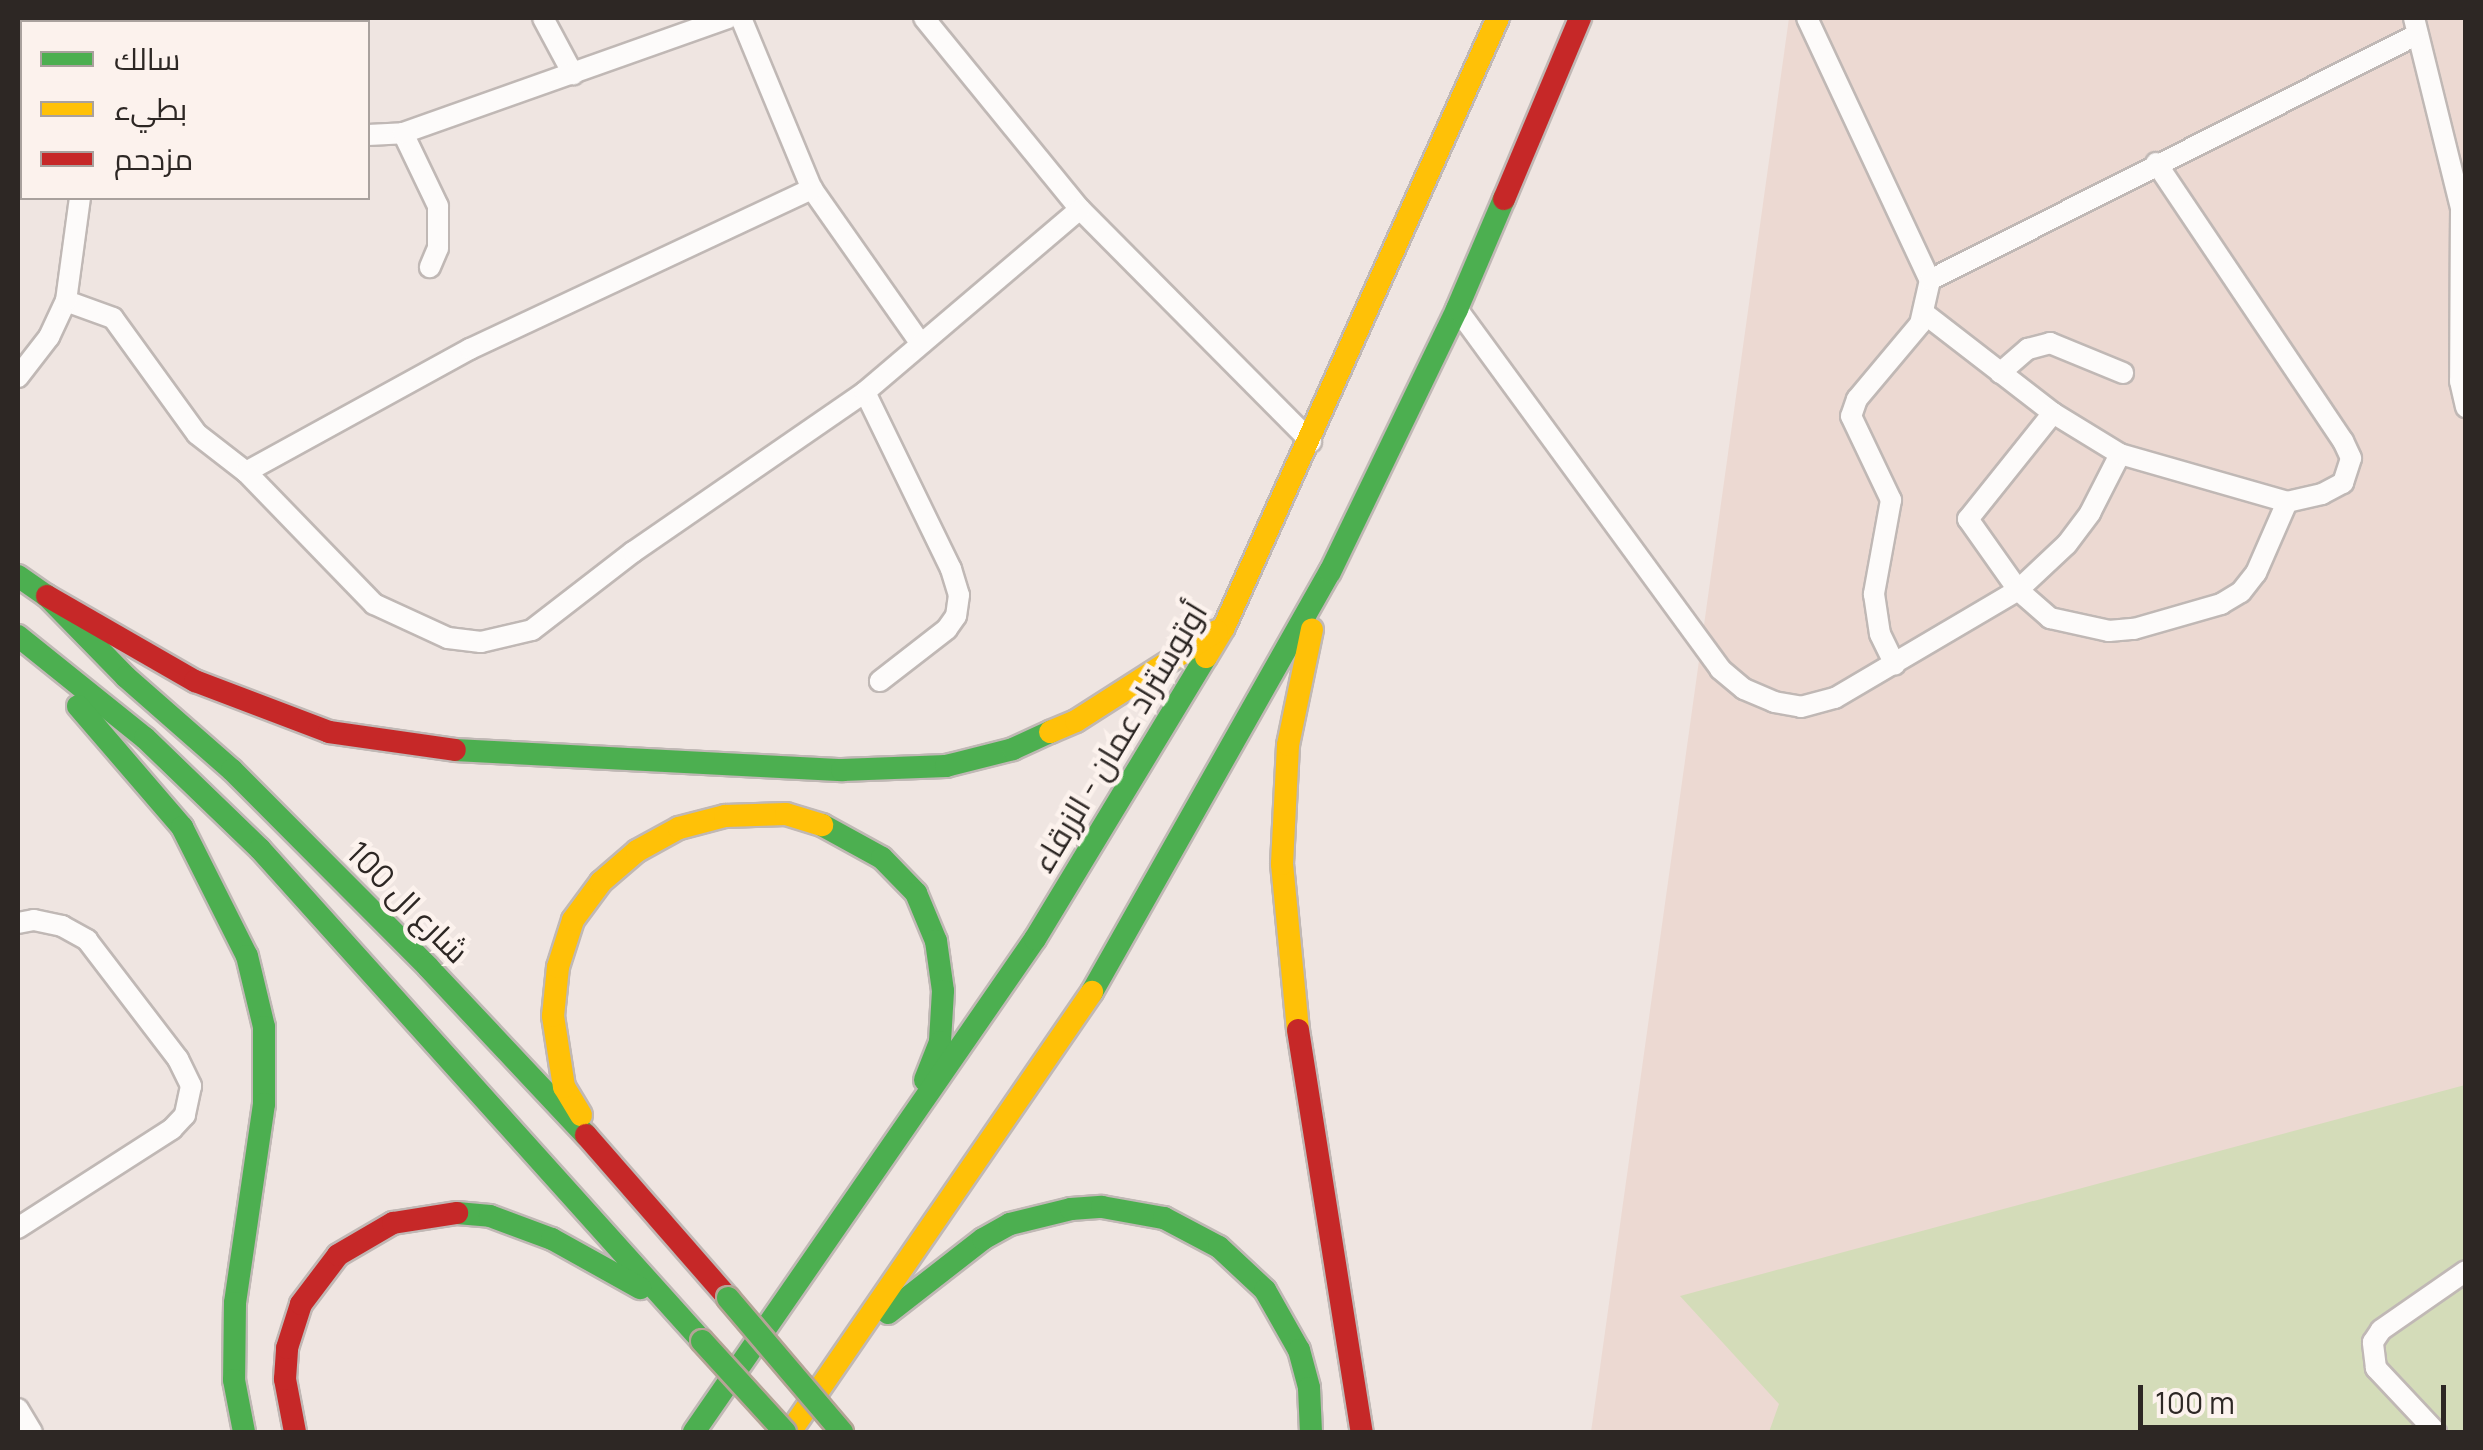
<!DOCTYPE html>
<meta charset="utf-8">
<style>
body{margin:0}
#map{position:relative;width:2483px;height:1450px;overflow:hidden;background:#efe5e1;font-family:Manrope,Cairo,sans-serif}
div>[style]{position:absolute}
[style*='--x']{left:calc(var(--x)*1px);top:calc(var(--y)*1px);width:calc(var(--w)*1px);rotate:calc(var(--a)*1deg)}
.built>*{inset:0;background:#ecd9d2}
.green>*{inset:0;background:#d4dcb9}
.roads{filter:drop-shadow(2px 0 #c0b8b5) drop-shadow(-2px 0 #c0b8b5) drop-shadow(0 2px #c0b8b5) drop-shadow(0 -2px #c0b8b5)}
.street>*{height:20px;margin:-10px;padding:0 10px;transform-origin:10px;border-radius:10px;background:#fdfbfa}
.fast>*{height:22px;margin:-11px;padding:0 11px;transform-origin:11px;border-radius:11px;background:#4caf50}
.slow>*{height:22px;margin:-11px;padding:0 11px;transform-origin:11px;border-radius:11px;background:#ffc107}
.jam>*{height:22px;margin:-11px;padding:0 11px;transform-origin:11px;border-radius:11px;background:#c62828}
.bridges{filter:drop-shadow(2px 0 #b5a497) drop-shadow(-2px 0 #b5a497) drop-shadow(0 2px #b5a497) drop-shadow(0 -2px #b5a497)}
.fast-bridge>*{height:22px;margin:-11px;padding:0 11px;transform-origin:11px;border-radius:11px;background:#4caf50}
span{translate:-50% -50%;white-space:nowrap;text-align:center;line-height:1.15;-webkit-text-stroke:9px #fcf2ed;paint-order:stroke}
.street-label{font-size:32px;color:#2d2724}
.frame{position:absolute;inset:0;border:20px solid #2d2724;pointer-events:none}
.legend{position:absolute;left:20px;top:20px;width:350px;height:180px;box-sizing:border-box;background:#fcf2ed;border:2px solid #a9a19d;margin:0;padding:12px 18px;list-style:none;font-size:30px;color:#2d2724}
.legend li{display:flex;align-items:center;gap:20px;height:50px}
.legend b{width:50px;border:2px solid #a9a19d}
.scale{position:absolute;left:2138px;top:1385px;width:308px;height:45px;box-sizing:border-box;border:5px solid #2d2724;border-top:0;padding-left:12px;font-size:30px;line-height:35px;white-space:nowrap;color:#2d2724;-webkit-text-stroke:8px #fcf2ed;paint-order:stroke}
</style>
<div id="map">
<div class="built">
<i style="clip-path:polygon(1789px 18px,2465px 18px,2465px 1432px,1591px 1432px)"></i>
</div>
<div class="green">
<i style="clip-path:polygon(2465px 1085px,2465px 1432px,1769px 1432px,1779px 1404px,1680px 1296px)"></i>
</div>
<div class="roads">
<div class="street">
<i style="--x:543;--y:18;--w:64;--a:61.8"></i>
<i style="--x:741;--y:18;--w:185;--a:67.5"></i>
<i style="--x:812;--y:189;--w:189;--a:54.9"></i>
<i style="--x:924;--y:18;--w:247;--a:50.8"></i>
<i style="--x:1080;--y:209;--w:328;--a:45.2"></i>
<i style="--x:1807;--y:18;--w:289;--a:64.9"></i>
<i style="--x:1930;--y:280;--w:45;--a:102.8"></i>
<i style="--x:1920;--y:324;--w:98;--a:130"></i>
<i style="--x:1857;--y:399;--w:18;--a:109"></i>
<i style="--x:1851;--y:416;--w:93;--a:64.5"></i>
<i style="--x:1891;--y:500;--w:96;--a:100.3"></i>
<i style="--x:1874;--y:594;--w:40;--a:81.5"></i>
<i style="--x:1880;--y:634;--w:34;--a:64"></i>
<i style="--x:2414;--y:18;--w:196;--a:76.1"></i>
<i style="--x:2461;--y:208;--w:173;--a:90.3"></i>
<i style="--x:2460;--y:381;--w:27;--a:77"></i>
<i style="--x:90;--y:22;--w:4;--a:-90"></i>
<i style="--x:403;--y:133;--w:81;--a:64.4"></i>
<i style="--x:438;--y:206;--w:42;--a:90"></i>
<i style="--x:438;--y:248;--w:21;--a:113"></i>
<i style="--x:368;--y:135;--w:35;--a:-3"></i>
<i style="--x:403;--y:133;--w:345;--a:-19.5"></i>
<i style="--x:1930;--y:280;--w:546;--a:-26.75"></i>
<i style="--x:66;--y:301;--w:50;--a:19.9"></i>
<i style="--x:113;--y:318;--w:143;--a:54.1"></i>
<i style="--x:197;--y:434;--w:62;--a:37.8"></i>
<i style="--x:246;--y:472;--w:256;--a:-28.8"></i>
<i style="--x:470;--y:349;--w:378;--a:-25.1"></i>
<i style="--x:1457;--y:309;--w:446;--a:53.8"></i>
<i style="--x:1720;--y:669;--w:31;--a:40"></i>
<i style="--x:1744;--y:689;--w:33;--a:23"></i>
<i style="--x:1774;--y:702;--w:27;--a:10"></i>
<i style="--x:1801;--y:707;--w:35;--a:-15"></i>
<i style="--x:1835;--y:698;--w:212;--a:-30.5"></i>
<i style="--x:2018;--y:590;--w:67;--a:-43.2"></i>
<i style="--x:2067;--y:544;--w:39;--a:-53"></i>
<i style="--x:2090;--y:513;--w:66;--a:-63"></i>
<i style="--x:1925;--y:314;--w:162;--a:37.7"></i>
<i style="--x:2053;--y:413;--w:79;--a:31.5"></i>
<i style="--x:2120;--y:454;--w:174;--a:16"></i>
<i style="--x:2287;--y:502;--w:36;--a:-13"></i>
<i style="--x:2322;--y:494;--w:24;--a:-28"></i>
<i style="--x:2343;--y:483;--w:26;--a:-72"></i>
<i style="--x:2351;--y:458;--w:19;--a:-115"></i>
<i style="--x:2343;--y:441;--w:335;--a:-123.9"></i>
<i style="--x:2000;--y:373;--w:37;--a:-41"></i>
<i style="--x:2028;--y:349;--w:23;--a:-15"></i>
<i style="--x:2050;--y:343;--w:79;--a:22.3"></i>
<i style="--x:18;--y:377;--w:51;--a:-52.2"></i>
<i style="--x:49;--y:337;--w:40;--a:-65"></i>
<i style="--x:66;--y:301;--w:104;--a:-82.3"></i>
<i style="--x:865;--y:392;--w:197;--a:64.1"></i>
<i style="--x:951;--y:569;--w:27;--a:73"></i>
<i style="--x:959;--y:595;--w:21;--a:98"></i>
<i style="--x:956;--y:616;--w:16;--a:125"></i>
<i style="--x:947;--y:629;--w:85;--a:142.2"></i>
<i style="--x:2053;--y:413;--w:136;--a:128.7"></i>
<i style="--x:1968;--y:519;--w:87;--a:54.8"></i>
<i style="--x:2018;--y:590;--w:43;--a:41.2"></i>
<i style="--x:2050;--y:618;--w:60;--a:12.4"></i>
<i style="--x:2109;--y:631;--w:25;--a:-5"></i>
<i style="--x:2134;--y:629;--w:91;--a:-16"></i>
<i style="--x:2221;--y:604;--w:23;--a:-31"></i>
<i style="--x:2241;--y:592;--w:24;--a:-52"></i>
<i style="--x:2256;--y:573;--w:77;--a:-66.4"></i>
<i style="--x:246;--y:472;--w:184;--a:45.9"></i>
<i style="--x:374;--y:604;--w:81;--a:24.7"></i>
<i style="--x:448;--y:638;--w:33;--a:7"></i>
<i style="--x:481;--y:642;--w:52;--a:-13.2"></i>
<i style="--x:532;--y:630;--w:128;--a:-37.7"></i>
<i style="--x:633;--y:552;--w:282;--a:-34.6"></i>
<i style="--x:865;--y:392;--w:282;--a:-40.4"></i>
<i style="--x:18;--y:923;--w:16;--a:-11"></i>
<i style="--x:34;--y:920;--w:29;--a:12"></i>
<i style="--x:62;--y:926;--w:29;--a:29"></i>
<i style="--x:87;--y:940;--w:150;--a:52.6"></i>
<i style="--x:178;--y:1059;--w:30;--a:64"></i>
<i style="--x:191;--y:1086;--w:30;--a:102"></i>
<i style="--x:185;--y:1115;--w:19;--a:133"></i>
<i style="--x:172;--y:1129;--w:183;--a:147.3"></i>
<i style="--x:18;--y:1409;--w:27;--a:59"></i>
<i style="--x:2436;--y:1432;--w:88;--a:-133.2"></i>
<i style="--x:2376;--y:1368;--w:26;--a:-97"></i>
<i style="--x:2373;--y:1342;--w:14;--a:-56"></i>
<i style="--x:2381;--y:1330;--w:103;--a:-34.8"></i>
</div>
<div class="fast">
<i style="--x:18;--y:576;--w:35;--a:35"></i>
<i style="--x:47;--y:596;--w:113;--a:45.7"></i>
<i style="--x:126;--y:677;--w:141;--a:41.3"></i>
<i style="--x:232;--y:770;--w:278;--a:45.1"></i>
<i style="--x:428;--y:967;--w:231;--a:46.8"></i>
<i style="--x:18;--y:636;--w:163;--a:38.8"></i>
<i style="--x:145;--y:738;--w:160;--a:44"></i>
<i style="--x:260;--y:849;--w:661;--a:48.06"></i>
<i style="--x:78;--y:706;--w:160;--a:49.3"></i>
<i style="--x:182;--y:827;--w:144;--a:63.3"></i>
<i style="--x:247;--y:956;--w:73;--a:76.5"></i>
<i style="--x:264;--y:1027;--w:77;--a:90"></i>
<i style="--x:264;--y:1104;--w:201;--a:98.3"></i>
<i style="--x:235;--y:1303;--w:77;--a:90.7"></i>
<i style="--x:234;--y:1380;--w:53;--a:79.1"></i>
<i style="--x:455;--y:750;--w:388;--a:3"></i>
<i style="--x:842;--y:770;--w:104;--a:-2.2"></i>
<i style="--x:946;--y:766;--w:69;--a:-14.2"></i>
<i style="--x:1013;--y:749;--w:41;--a:-24.7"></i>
<i style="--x:822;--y:825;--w:68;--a:28.8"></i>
<i style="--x:882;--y:858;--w:49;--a:45.8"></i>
<i style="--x:916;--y:893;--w:52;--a:67.4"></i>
<i style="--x:936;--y:941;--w:50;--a:82"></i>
<i style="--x:943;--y:991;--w:51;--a:93.4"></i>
<i style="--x:940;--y:1042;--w:41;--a:111.5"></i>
<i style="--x:1092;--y:992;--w:483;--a:-60.5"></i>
<i style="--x:1330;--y:572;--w:292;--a:-64.2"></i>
<i style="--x:1457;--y:309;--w:120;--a:-66.9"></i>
<i style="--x:457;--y:1213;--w:33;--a:5"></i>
<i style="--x:490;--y:1216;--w:66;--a:20.4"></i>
<i style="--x:552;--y:1239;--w:101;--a:29.1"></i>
<i style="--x:888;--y:1313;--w:120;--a:-37.9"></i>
<i style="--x:983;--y:1239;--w:31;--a:-29"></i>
<i style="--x:1010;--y:1224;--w:63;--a:-13.8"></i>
<i style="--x:1071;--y:1209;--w:31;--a:-4"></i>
<i style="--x:1102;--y:1207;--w:63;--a:10.1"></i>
<i style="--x:1164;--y:1218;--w:62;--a:27.8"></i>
<i style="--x:1219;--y:1247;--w:63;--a:43.1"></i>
<i style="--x:1265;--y:1290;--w:69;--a:60.5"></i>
<i style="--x:1299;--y:1350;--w:39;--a:75"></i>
<i style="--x:1309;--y:1388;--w:44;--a:87.4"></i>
<i style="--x:694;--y:1432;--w:599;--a:-55.33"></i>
<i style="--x:1035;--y:939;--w:330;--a:-58.8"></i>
</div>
<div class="slow">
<i style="--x:1206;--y:657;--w:35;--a:-59"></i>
<i style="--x:1224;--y:627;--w:668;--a:-65.78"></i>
<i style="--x:1050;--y:732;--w:28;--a:-23"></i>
<i style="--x:1076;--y:721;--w:167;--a:-32.6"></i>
<i style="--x:1298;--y:1030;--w:167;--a:-95.5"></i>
<i style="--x:1282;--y:864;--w:119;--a:-87.1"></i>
<i style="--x:1288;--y:745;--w:118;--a:-78.3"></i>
<i style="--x:581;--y:1115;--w:33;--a:-121"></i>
<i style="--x:564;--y:1087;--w:72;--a:-98.8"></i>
<i style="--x:553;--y:1016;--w:49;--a:-84.2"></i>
<i style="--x:558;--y:967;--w:49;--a:-72.3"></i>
<i style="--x:573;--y:920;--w:47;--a:-53.6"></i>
<i style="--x:601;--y:882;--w:48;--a:-40.7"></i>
<i style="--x:637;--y:851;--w:48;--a:-28.7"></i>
<i style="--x:679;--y:828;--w:48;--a:-14.6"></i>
<i style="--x:725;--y:816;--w:61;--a:-1.9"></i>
<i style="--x:786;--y:814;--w:38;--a:17"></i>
<i style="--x:790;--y:1432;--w:534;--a:-55.54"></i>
</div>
<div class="jam">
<i style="--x:1504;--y:199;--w:196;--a:-67.2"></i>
<i style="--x:47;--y:596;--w:171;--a:29.9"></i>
<i style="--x:195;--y:681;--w:143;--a:20.8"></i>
<i style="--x:329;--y:732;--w:127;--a:8.1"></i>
<i style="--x:1298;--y:1030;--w:407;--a:81"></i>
<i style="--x:586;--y:1135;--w:216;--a:48.9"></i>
<i style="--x:295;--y:1432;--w:54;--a:-100.7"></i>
<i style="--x:285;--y:1379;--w:31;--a:-86"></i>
<i style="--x:287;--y:1348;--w:46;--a:-72.3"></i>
<i style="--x:301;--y:1304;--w:61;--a:-52.9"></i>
<i style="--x:338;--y:1255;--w:64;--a:-30.2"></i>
<i style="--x:393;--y:1223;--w:65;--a:-8.9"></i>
</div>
</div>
<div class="bridges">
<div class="fast-bridge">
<i style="--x:728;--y:1298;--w:176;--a:49.6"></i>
<i style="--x:702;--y:1341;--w:123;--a:47.6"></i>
</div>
</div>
<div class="street-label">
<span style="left:1119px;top:737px;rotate:-59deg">أوتوستراد عمان - الزرقاء</span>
<span style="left:408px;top:902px;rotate:45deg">شارع ال 100</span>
</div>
<div class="frame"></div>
<ul class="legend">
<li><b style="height:12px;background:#4caf50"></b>سالك</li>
<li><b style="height:12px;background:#ffc107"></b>بطيء</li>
<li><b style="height:12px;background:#c62828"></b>مزدحم</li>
</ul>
<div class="scale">100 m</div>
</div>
